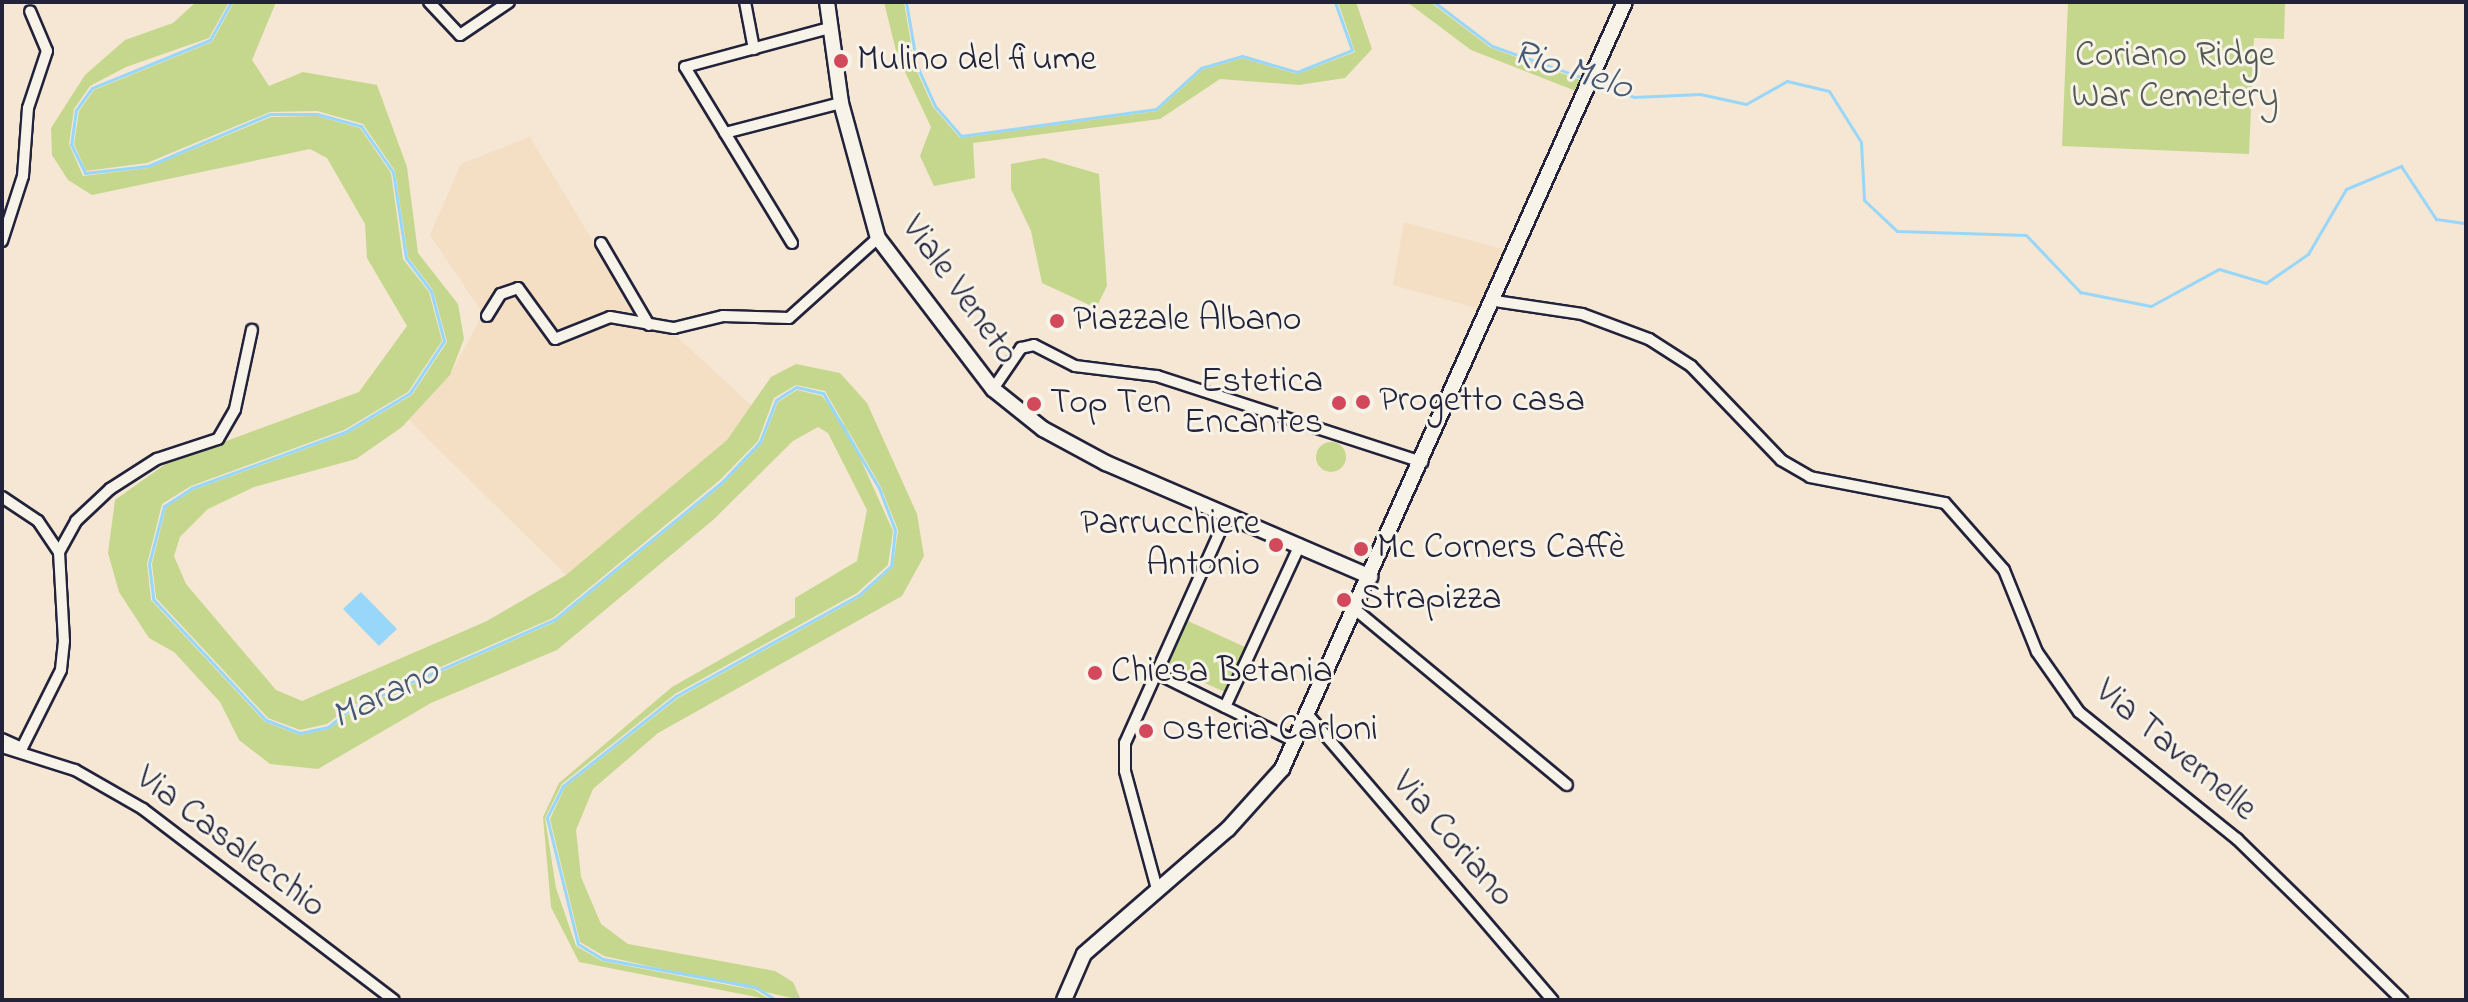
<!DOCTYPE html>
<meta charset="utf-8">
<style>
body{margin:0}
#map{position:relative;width:2468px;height:1002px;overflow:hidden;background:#f5e7d3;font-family:"Indie Flower",sans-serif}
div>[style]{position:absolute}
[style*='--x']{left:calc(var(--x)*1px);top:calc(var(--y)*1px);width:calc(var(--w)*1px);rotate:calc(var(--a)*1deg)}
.built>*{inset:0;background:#f4dec4}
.green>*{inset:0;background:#c5d78c}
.round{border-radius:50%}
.water>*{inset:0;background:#98d7f9}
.stream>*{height:3px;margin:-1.5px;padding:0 1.5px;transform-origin:1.5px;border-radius:1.5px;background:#98d7f9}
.roads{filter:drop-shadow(2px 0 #22223b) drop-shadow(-2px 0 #22223b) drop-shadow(0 2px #22223b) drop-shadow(0 -2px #22223b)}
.minor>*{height:10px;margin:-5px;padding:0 5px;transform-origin:5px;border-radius:5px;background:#f7f3e8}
.secondary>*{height:14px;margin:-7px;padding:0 7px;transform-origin:7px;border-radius:7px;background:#f7f3e8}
.dots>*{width:22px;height:22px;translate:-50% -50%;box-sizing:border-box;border:4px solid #f7f3e8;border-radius:50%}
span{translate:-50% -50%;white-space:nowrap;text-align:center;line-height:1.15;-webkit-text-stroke:6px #f7f3e8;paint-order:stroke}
.park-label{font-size:36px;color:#535853}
.poi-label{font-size:36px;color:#22223b}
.left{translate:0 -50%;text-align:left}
.right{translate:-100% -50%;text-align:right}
.street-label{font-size:36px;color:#22223b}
.water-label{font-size:38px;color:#455874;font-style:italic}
.frame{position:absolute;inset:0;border:4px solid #22223b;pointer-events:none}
</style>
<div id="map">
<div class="built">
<i style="clip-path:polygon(530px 137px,639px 318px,610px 313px,556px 335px,519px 284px,498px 291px,484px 314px,516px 293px,554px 344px,610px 322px,673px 333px,752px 406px,727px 440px,566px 575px,409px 420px,450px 375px,483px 314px,430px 235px,461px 164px)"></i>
<i style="clip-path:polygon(1404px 222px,1509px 251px,1484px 310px,1393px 285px)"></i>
</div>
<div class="green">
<i style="clip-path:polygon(196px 2px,229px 2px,209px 38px,126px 67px,90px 86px,74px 109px,69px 144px,83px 176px,148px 168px,271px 117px,317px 116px,360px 128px,391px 173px,403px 259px,429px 292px,442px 341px,408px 392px,344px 430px,191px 486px,162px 504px,147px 564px,151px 600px,265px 722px,300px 735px,329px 729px,352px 711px,555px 622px,723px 484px,762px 443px,778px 402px,797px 390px,822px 396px,846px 427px,893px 531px,888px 565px,857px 593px,675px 694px,562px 784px,545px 818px,556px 888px,576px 946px,602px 961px,754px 990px,771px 1000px,579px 962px,551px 907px,543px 817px,559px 783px,672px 687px,795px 617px,795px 598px,857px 561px,867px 510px,828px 433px,818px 427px,793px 441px,713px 520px,557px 650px,431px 703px,318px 769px,270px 764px,239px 740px,220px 702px,174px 652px,149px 638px,119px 592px,108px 553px,115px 500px,167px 463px,359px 392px,407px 326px,367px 258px,365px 224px,327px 158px,310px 149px,92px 195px,68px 180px,52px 155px,51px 128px,85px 75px,125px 40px,173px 23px)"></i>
<i style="clip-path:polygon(234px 2px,276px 2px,252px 60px,269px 86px,303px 72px,377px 85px,407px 167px,418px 253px,458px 304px,464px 339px,450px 375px,402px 427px,356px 459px,254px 487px,208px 509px,180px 537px,174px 556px,186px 584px,276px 690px,302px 701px,487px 621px,566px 575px,727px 440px,771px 377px,796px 364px,840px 373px,867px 403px,917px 514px,924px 556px,902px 596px,658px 733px,593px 789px,576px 830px,581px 877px,601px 924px,628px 944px,775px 971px,793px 982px,801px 1000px,604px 956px,580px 942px,550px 819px,565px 787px,678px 698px,860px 597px,893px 567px,898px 530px,881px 487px,825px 391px,796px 385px,774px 398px,758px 441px,720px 480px,553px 618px,349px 707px,327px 724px,300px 730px,268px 718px,156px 598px,152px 564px,166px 507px,193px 490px,346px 434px,412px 395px,447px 342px,433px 290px,408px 257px,395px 171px,363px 124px,317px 111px,270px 112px,147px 163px,86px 171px,74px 144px,79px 111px,94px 90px,212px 42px)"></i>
<i style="clip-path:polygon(884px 2px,904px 2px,915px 67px,933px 107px,960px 138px,1157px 111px,1202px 70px,1242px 58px,1297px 74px,1355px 52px,1338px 2px,1356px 2px,1372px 49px,1345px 78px,1299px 85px,1220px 79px,1160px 119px,973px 143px,975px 178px,934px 186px,920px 156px,931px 127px,897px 55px)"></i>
<i style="clip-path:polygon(1407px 2px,1430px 2px,1491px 48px,1586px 82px,1581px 93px,1471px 50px)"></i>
<i style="clip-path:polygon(2068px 2px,2285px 2px,2284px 39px,2254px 38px,2249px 154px,2062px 146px)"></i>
<i style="clip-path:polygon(1044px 158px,1099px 174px,1107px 286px,1096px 308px,1042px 283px,1031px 231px,1011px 189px,1011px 164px)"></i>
<i class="round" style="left:1316px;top:442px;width:30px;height:30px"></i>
<i style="clip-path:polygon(1186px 620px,1247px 648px,1227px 693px,1165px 665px)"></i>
</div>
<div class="water">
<i style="clip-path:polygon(361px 592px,397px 629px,379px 646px,343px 609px)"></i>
</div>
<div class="stream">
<i style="--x:231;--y:2;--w:43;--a:118.9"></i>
<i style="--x:210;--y:40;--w:127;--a:157.9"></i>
<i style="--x:92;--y:88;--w:27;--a:126"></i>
<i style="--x:76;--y:110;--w:34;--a:98"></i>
<i style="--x:71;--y:144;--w:32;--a:64"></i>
<i style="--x:85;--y:173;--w:63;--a:-6.3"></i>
<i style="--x:148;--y:166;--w:133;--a:-23.1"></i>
<i style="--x:270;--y:114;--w:47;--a:0"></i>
<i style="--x:317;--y:114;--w:46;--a:15.3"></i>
<i style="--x:361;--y:126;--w:56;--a:55.2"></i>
<i style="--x:393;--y:172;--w:87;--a:81.4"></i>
<i style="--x:406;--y:258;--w:41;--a:52.9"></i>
<i style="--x:431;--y:291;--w:52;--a:75.4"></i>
<i style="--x:444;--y:341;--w:62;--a:123.2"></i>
<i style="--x:410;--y:393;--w:76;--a:149"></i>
<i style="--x:345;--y:432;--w:163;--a:159.9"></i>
<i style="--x:192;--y:488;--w:33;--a:147"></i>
<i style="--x:164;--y:506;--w:60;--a:104.5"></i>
<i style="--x:149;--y:564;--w:35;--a:83"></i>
<i style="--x:153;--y:599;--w:166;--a:47"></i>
<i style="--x:266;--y:720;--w:36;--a:21"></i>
<i style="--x:300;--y:733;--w:29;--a:-12"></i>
<i style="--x:328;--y:727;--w:28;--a:-39"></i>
<i style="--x:350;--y:709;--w:223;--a:-23.6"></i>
<i style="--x:554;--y:620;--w:217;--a:-39.4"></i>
<i style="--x:722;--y:482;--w:55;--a:-46.5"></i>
<i style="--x:760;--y:442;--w:45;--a:-69.1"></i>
<i style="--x:776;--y:400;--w:24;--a:-33"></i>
<i style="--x:796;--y:387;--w:28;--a:13"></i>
<i style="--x:823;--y:393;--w:110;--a:59.5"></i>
<i style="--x:879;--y:488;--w:45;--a:69.1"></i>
<i style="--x:895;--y:530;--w:36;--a:96"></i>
<i style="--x:891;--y:566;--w:43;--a:137.8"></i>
<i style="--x:859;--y:595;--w:209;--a:151.1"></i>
<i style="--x:676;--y:696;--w:144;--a:141.5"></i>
<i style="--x:563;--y:786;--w:36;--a:117"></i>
<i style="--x:547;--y:818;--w:130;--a:76.2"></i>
<i style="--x:578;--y:944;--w:29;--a:31"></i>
<i style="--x:603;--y:959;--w:155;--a:10.4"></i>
<i style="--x:755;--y:987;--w:25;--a:32"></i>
<i style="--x:906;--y:2;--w:65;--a:80.2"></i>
<i style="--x:917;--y:66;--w:44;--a:65.8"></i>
<i style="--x:935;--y:106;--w:40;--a:49"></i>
<i style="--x:961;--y:136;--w:197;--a:-7.9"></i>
<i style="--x:1156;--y:109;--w:61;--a:-42.3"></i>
<i style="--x:1201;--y:68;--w:43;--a:-16.3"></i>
<i style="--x:1242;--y:56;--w:57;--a:16.2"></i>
<i style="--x:1297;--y:72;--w:59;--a:-21.8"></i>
<i style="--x:1352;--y:50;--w:51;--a:-109.5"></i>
<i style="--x:1434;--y:2;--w:73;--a:37.2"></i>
<i style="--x:1492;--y:46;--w:100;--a:19.3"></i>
<i style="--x:1593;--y:82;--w:44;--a:20.1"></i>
<i style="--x:1634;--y:97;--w:66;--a:-2.6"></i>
<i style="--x:1700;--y:94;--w:47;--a:12.3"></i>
<i style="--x:1746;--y:104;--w:47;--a:-29.3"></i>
<i style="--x:1787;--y:81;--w:43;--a:13.4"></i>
<i style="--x:1829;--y:91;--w:60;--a:57.9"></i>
<i style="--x:1861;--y:142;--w:58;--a:87"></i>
<i style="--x:1864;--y:200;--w:45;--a:43.2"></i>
<i style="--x:1897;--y:231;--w:129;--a:1.8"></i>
<i style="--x:2026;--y:235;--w:79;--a:46.5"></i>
<i style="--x:2080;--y:292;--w:72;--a:11.2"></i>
<i style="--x:2151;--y:306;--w:77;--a:-28.6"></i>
<i style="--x:2219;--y:269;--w:49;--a:16.6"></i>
<i style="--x:2266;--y:283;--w:51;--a:-34.6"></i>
<i style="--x:2308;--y:254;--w:75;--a:-59.7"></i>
<i style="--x:2346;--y:189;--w:60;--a:-22.7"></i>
<i style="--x:2401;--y:166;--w:64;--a:56.6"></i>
<i style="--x:2436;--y:219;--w:30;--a:8"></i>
</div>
<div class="roads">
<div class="minor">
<i style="--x:429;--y:2;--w:45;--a:46.8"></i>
<i style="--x:460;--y:35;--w:59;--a:-34"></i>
<i style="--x:745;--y:2;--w:48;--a:79.2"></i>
<i style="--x:725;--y:133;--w:120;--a:-14.5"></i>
<i style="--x:2;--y:241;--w:68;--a:-72.1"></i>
<i style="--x:23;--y:176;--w:68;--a:-85.8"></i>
<i style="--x:28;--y:108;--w:60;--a:-71.6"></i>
<i style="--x:47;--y:51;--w:43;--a:-113"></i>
<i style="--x:601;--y:243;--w:95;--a:59.7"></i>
<i style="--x:792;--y:243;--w:206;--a:-121.3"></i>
<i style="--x:685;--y:67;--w:150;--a:-15.1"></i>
<i style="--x:1495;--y:301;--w:88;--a:8.5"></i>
<i style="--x:1582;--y:314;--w:72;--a:20.5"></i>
<i style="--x:1649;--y:339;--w:50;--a:32.7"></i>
<i style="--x:1691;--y:366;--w:130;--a:46.2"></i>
<i style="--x:1781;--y:460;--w:34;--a:30"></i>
<i style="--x:1810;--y:477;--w:137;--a:10.9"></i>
<i style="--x:1945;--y:503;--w:89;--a:48.6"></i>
<i style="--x:2004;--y:570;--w:88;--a:68.1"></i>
<i style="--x:2037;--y:652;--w:73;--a:55"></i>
<i style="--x:2079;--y:712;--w:203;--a:38.8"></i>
<i style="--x:2237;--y:839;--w:231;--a:44.3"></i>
<i style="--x:487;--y:316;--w:26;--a:-58"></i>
<i style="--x:501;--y:294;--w:18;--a:-19"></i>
<i style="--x:518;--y:288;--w:63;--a:54"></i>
<i style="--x:555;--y:339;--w:59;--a:-21.8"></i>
<i style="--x:610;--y:317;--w:65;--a:9.8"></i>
<i style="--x:674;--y:328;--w:50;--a:-13.8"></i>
<i style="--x:723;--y:316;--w:66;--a:1.7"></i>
<i style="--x:789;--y:318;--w:120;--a:-42"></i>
<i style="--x:993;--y:389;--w:50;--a:-55.7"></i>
<i style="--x:1021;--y:348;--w:13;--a:-13"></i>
<i style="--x:1034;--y:345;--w:46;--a:27.1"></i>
<i style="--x:1075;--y:366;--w:83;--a:7"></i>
<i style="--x:1157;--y:376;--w:279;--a:18"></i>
<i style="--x:2;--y:497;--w:43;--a:33.7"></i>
<i style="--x:38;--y:521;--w:37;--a:56"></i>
<i style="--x:59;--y:552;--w:89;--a:86.8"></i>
<i style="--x:64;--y:641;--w:29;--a:96"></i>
<i style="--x:61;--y:670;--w:87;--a:116.6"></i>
<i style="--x:22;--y:748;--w:22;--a:-156"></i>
<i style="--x:59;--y:552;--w:35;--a:-61"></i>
<i style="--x:76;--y:521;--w:47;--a:-43.3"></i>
<i style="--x:110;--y:489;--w:56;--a:-32.6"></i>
<i style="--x:157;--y:459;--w:64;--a:-18.2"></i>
<i style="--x:218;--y:439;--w:34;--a:-60"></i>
<i style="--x:235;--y:409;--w:81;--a:-77.9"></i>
<i style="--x:1356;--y:610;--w:274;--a:39.7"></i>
<i style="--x:1154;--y:672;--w:158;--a:26.2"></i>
<i style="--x:1225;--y:707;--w:179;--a:-65.2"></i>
<i style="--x:1309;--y:716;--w:374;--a:49.4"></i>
<i style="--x:2;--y:747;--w:77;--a:17.5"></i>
<i style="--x:75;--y:770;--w:78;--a:29.8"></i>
<i style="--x:143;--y:809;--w:315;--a:37.3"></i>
<i style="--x:1157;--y:889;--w:122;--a:-105.2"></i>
<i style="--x:1125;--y:771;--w:28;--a:-90"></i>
<i style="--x:1125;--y:743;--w:251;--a:-65.8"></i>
</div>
<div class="secondary">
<i style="--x:827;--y:2;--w:102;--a:82.1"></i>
<i style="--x:841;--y:103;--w:140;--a:74.7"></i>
<i style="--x:878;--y:238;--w:190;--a:52.7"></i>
<i style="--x:993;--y:389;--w:64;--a:38.7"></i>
<i style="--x:1043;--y:429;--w:72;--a:28.4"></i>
<i style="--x:1106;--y:463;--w:288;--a:23.3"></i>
<i style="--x:1064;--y:1000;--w:50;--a:-66.5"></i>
<i style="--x:1084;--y:954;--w:191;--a:-41"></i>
<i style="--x:1228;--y:829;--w:81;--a:-48"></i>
<i style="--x:1282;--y:769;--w:840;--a:-65.91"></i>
</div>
</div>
<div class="dots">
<i style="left:841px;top:61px;background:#d1495b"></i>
<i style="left:1057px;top:321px;background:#d1495b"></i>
<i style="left:1363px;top:402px;background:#d1495b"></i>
<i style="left:1339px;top:403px;background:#d1495b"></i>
<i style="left:1034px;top:404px;background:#d1495b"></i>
<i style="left:1276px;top:545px;background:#d1495b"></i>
<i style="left:1361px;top:549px;background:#d1495b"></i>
<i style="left:1344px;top:600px;background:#d1495b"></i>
<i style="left:1095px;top:673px;background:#d1495b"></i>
<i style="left:1146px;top:731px;background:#d1495b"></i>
</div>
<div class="park-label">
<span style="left:2175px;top:77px">Coriano Ridge<br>War Cemetery</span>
</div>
<div class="poi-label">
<span class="left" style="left:857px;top:61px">Mulino del fiume</span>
<span class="left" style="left:1073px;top:321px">Piazzale Albano</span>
<span class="right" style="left:1323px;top:403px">Estetica<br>Encantes</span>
<span class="left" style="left:1379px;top:402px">Progetto casa</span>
<span class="left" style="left:1050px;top:404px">Top Ten</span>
<span class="right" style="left:1260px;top:545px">Parrucchiere<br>Antonio</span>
<span class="left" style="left:1377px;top:549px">Mc Corners Caffè</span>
<span class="left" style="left:1360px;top:600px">Strapizza</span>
<span class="left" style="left:1111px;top:673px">Chiesa Betania</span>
<span class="left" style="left:1162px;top:731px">Osteria Carloni</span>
</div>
<div class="street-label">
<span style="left:959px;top:291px;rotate:54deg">Viale Veneto</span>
<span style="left:2175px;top:751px;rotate:40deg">Via Tavernelle</span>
<span style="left:1452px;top:840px;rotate:49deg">Via Coriano</span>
<span style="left:230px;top:843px;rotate:37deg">Via Casalecchio</span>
</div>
<div class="water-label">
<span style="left:1572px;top:72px;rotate:18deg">Rio Melo</span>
<span style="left:386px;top:696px;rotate:-26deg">Marano</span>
</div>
<div class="frame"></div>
</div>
